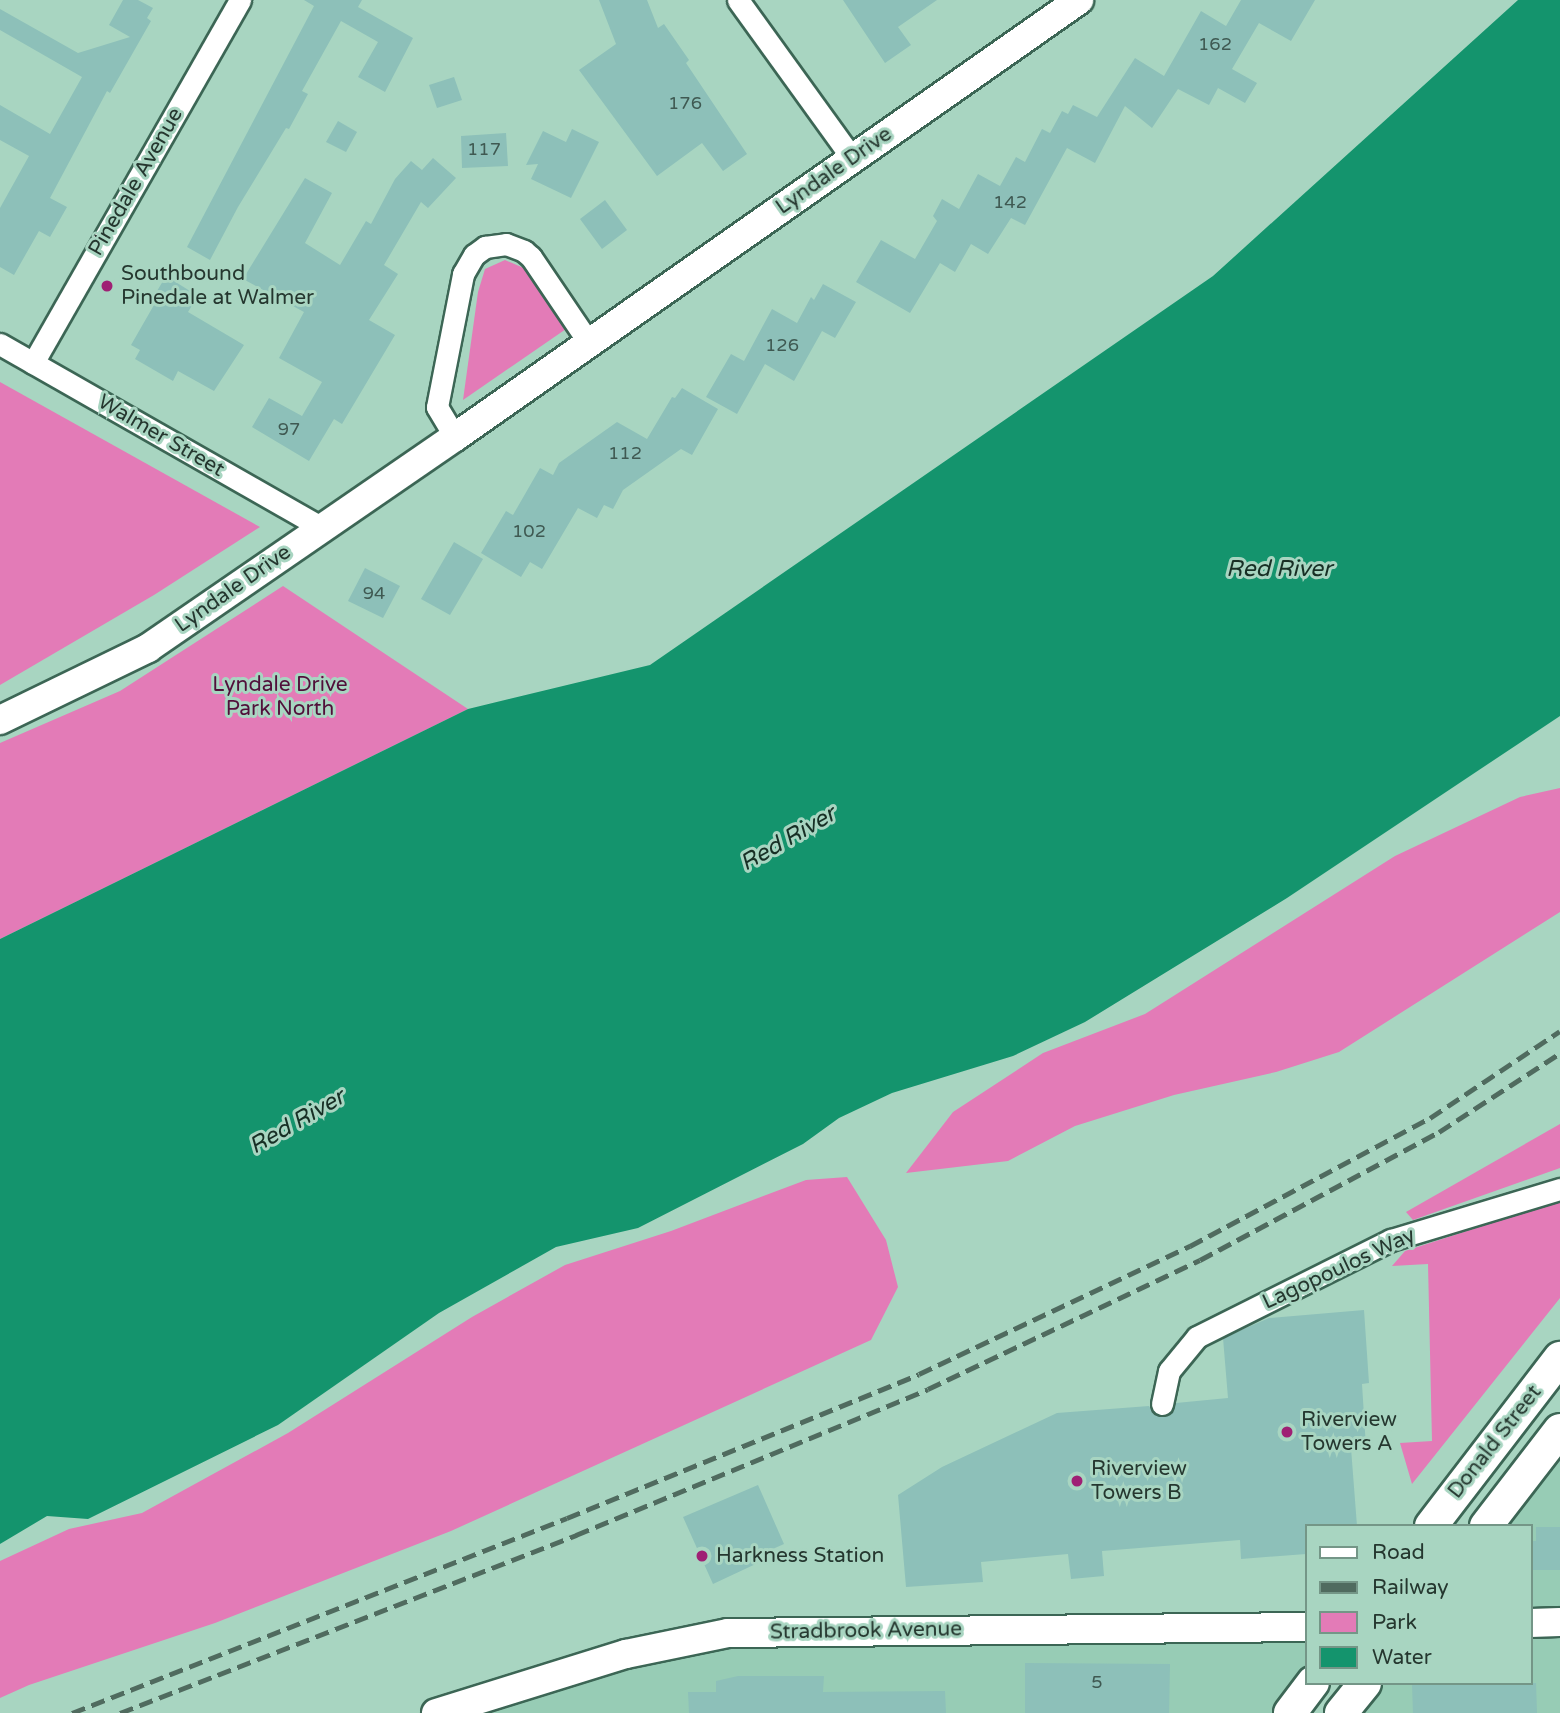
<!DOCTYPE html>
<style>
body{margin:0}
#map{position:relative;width:1560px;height:1713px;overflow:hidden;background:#a8d5c1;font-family:"Varela Round",sans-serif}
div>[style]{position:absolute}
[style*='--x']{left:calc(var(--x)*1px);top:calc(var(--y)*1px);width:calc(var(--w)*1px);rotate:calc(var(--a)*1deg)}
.built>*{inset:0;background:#97ccb5}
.green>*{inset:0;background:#e37bb7}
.water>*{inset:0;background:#14946d}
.building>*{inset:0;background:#8dc0b9}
.roads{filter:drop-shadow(2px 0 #3c6655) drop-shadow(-2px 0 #3c6655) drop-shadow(0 2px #3c6655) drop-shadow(0 -2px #3c6655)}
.street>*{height:21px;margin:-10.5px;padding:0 10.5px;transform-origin:10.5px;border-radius:10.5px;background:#fff}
.secondary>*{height:28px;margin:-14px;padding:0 14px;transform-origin:14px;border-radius:14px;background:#fff}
.primary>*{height:32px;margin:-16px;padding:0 16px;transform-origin:16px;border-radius:16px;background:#fff}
.rail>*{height:5px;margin-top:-2.5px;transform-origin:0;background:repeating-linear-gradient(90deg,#506b5f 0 14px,transparent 0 21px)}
.dots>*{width:19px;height:19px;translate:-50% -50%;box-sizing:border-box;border:4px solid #a8d5c1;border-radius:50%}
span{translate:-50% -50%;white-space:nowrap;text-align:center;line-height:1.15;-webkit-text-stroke:6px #a8d5c1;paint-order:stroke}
.number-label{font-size:18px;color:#3f5952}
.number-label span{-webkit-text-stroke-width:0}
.street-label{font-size:21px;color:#25372f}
.poi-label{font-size:21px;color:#25372f}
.left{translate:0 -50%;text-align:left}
.park-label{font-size:21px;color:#510f3a}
.water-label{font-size:23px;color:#172f25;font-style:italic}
.legend{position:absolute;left:1305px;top:1524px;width:228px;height:161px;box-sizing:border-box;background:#a8d5c1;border:2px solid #749687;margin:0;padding:9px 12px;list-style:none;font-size:21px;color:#25372f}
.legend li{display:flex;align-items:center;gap:14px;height:35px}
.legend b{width:35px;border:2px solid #749687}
</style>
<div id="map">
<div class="built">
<i style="clip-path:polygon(1560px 1430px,1560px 1713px,1341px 1713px,1365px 1683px,1530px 1683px,1530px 1526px,1486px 1526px)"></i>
<i style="clip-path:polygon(1306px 1627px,1306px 1683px,1290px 1713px,436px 1713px,728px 1633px)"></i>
</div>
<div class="green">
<i style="clip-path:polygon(505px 260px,526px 269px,566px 329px,463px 400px,478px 292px,485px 269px)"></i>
<i style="clip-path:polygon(0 382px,260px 527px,154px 595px,0 685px)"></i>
<i style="clip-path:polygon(283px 586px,468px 709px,0 939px,0 743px,120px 691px)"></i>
<i style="clip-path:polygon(1560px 788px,1560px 912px,1339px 1052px,1276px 1072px,1174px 1095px,1075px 1126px,1008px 1161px,906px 1173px,953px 1112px,1043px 1053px,1145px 1014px,1395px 856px,1520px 797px)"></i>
<i style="clip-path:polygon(1560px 1124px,1560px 1168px,1413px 1220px,1406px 1212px)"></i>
<i style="clip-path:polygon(847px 1177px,886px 1240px,898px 1287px,871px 1340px,451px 1531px,215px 1623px,29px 1685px,0 1698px,0 1561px,69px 1529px,142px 1513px,288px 1433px,472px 1317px,565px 1265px,671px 1231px,806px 1180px)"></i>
<i style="clip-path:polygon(1560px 1201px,1560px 1298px,1412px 1484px,1400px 1443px,1432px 1441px,1428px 1264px,1392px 1266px,1405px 1251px)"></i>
</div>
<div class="water">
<i style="clip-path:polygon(1518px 0,1560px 0,1560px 716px,1287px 898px,1085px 1022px,1013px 1056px,892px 1093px,839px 1118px,803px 1144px,638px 1228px,556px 1247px,439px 1313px,278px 1425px,88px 1519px,47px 1516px,0 1544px,0 939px,468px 709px,650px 665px,1213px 276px)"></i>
</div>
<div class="building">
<i style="clip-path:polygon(123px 0,138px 0,153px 8px,147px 18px,151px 21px,110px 93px,107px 91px,50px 198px,67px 207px,50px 237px,39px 231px,14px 275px,0 267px,0 208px,29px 156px,0 140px,0 105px,50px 134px,82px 77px,0 30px,0 9px,78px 53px,130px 37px,109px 25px)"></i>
<i style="clip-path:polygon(304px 0,362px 0,358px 7px,413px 38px,385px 92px,358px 77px,378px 42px,341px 21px,302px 91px,308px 94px,289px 129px,286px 128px,238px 207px,210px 260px,187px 247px,314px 6px)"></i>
<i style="clip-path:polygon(599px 0,647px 0,658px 28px,664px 24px,689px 60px,686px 63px,747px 154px,723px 171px,702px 143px,657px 176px,579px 70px,616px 44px)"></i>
<i style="clip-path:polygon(843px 0,937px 0,898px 27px,911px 45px,885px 63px)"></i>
<i style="clip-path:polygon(1241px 0,1315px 0,1291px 41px,1259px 23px,1232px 69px,1257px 83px,1245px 103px,1218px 88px,1209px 105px,1178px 89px,1152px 128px,1125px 106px,1095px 163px,1067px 148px,1025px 225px,1011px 218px,988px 254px,971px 244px,955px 272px,940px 263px,910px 313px,856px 282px,881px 240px,915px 259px,937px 221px,933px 216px,942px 199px,959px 209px,978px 174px,1000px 186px,1016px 157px,1025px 162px,1042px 129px,1050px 133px,1062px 111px,1068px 114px,1073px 105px,1097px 117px,1135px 58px,1164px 76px,1201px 11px,1226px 26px)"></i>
<i style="clip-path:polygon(454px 77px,462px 100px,437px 108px,429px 85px)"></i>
<i style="clip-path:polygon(338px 121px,357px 132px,346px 152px,326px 142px)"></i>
<i style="clip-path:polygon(572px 129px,599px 142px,571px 198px,531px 179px,538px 164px,526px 165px,543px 131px,566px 142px)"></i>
<i style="clip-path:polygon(506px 133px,508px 166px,462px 168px,461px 136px)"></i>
<i style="clip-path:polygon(433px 158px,456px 178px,428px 208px,421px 202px,384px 265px,398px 274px,369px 320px,395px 335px,342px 424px,334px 419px,309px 461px,252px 427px,269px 398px,302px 416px,322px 382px,279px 358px,304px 312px,243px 279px,305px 178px,332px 193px,305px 243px,340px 265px,366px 221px,371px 224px,395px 179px,411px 161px,422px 170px)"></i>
<i style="clip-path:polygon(605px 200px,627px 230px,602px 249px,580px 219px)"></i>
<i style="clip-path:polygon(166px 276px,198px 296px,188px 312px,244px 345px,214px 391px,178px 371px,173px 381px,135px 359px,140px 350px,131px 345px,158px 298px,154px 296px)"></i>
<i style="clip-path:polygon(823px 284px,856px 302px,835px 338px,822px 331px,794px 381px,765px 364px,737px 414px,706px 397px,731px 354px,744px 361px,772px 309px,797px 323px,811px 297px,814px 300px)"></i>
<i style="clip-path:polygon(682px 388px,718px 409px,692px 455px,681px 449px,623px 490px,613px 509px,604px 505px,597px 518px,578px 508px,542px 569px,530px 562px,521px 577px,481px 553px,506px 511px,513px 515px,540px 468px,553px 475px,559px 463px,617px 422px,647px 439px,672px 397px,675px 398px)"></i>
<i style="clip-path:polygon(454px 542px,483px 559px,450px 615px,421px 599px)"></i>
<i style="clip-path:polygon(365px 568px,400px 586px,383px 618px,348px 601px)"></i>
<i style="clip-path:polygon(1364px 1310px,1369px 1383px,1362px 1384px,1366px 1447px,1351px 1448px,1357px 1526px,1306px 1526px,1306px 1554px,1241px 1559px,1240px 1540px,1164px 1546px,1102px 1551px,1104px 1576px,1071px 1579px,1068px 1554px,981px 1562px,983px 1582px,906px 1587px,898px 1495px,942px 1467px,1057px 1413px,1149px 1406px,1154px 1414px,1165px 1417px,1172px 1412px,1176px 1403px,1228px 1398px,1223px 1338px,1269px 1318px)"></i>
<i style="clip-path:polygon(758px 1485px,784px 1544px,757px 1556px,760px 1562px,713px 1584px,683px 1517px)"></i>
<i style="clip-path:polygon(1536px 1527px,1560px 1527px,1560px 1570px,1530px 1570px,1530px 1541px,1536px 1541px)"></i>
<i style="clip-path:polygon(1025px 1663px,1170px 1664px,1169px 1713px,1025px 1713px)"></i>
<i style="clip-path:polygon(738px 1676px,824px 1676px,823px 1692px,945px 1691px,946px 1713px,689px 1713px,688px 1692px,716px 1692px,716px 1681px)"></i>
<i style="clip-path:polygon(1412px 1683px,1536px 1683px,1537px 1713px,1413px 1713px)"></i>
</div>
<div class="roads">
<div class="street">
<i style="--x:738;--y:0;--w:195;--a:54.2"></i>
<i style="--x:0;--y:344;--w:371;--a:29.7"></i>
<i style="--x:33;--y:363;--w:418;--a:-60.3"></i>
<i style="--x:455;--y:437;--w:35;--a:-121"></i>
<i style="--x:437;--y:407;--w:136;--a:-78.9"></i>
<i style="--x:463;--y:274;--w:22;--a:-60"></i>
<i style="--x:474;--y:255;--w:14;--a:-36"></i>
<i style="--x:485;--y:247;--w:21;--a:-8"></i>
<i style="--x:506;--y:244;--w:19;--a:21"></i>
<i style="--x:524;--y:251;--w:9;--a:41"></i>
<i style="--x:531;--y:257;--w:104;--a:56"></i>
<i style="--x:1162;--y:1404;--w:34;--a:-78"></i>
<i style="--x:1169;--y:1371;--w:44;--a:-50.5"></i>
<i style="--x:1197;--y:1337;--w:217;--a:-26.6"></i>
<i style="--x:1391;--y:1240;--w:177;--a:-16.8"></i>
</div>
<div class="secondary">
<i style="--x:0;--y:720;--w:165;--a:-25.9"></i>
<i style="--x:148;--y:648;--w:373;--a:-34.5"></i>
<i style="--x:455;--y:437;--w:762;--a:-35"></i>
<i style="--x:1530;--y:1623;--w:30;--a:-2"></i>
<i style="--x:436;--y:1713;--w:199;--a:-17.3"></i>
<i style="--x:626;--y:1654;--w:104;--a:-11.6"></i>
<i style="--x:728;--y:1633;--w:578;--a:-0.59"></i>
</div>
<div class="primary">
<i style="--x:1431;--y:1526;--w:212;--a:-52.5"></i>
<i style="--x:1486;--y:1526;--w:121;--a:-52.4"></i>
<i style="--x:1290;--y:1713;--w:38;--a:-53"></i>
<i style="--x:1341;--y:1713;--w:38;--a:-51"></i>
</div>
</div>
<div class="rail">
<i style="--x:72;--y:1713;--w:532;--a:-21.5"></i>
<i style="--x:567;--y:1518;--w:380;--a:-22.2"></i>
<i style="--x:919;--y:1374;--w:300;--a:-25.3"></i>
<i style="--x:1190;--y:1246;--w:272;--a:-28.1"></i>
<i style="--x:1430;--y:1118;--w:156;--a:-33.8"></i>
<i style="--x:120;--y:1713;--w:490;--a:-21.3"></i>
<i style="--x:576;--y:1535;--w:381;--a:-22.5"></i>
<i style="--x:928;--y:1389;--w:301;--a:-25.4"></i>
<i style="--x:1200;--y:1260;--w:271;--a:-28.2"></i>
<i style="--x:1439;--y:1132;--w:145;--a:-33.1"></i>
</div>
<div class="dots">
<i style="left:107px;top:286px;background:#9f2074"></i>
<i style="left:1287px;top:1432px;background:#9f2074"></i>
<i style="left:1077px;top:1481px;background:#9f2074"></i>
<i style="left:702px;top:1556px;background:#9f2074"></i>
</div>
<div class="number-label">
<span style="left:1215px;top:44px">162</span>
<span style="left:685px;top:103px">176</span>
<span style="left:484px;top:149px">117</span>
<span style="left:1010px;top:202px">142</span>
<span style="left:782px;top:345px">126</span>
<span style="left:289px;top:429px">97</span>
<span style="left:625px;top:453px">112</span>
<span style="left:529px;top:531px">102</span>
<span style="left:374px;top:593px">94</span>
<span style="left:1097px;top:1682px">5</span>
</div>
<div class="street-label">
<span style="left:834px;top:171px;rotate:-35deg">Lyndale Drive</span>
<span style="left:136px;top:182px;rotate:-60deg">Pinedale Avenue</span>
<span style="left:161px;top:436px;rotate:30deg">Walmer Street</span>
<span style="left:233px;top:589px;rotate:-35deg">Lyndale Drive</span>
<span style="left:1339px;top:1269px;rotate:-25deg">Lagopoulos Way</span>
<span style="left:1495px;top:1442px;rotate:-52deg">Donald Street</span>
<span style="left:866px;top:1631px;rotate:-1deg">Stradbrook Avenue</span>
</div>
<div class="poi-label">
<span class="left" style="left:121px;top:286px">Southbound<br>Pinedale at Walmer</span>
<span class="left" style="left:1301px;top:1432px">Riverview<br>Towers A</span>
<span class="left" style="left:1091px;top:1481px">Riverview<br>Towers B</span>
<span class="left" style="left:716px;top:1556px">Harkness Station</span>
</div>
<div class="park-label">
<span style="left:280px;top:697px">Lyndale Drive<br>Park North</span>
</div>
<div class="water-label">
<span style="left:1279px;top:569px">Red River</span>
<span style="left:788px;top:839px;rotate:-30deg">Red River</span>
<span style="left:297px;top:1122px;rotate:-30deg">Red River</span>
</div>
<ul class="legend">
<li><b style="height:9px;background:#fff"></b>Road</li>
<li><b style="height:9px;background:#506b5f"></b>Railway</li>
<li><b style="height:19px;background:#e37bb7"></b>Park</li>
<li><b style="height:19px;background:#14946d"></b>Water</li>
</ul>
</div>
